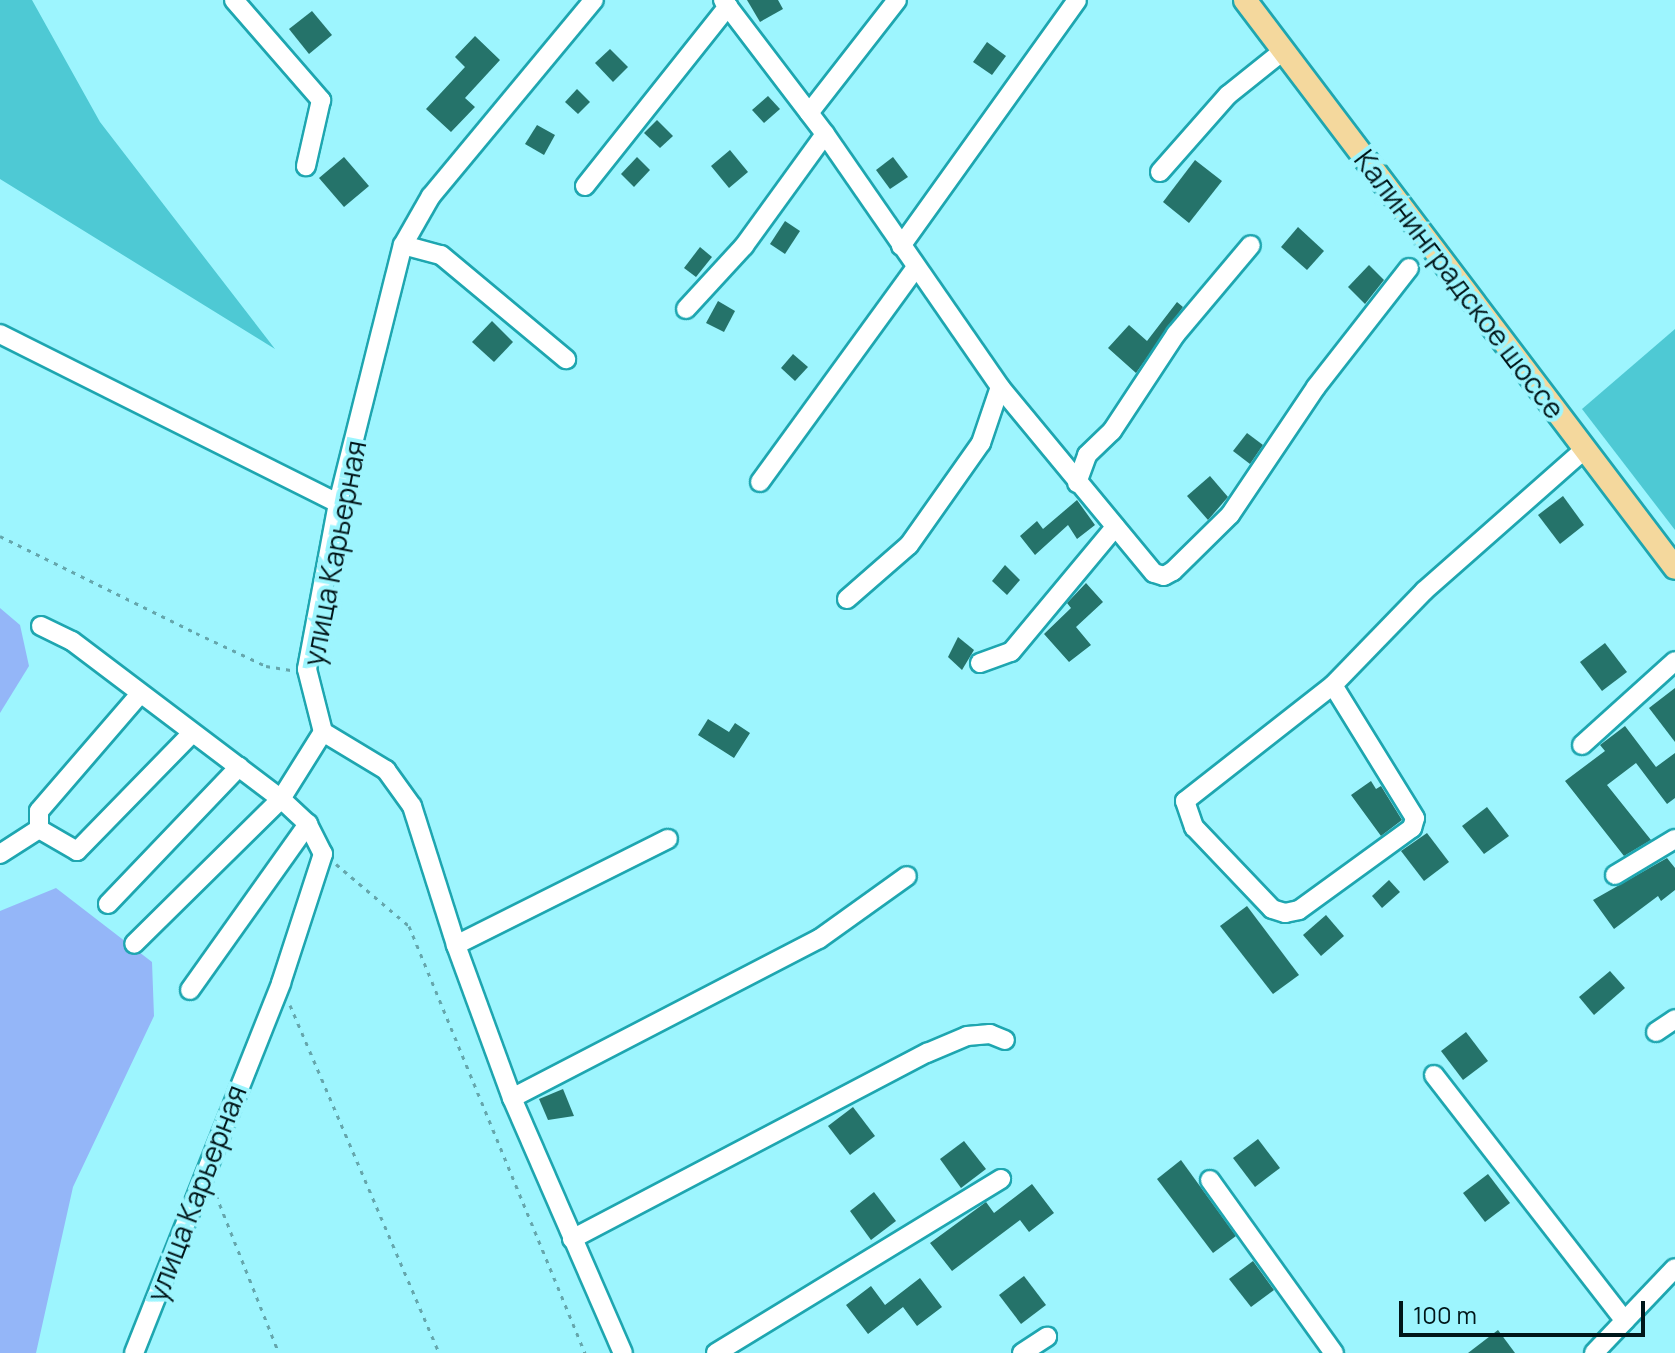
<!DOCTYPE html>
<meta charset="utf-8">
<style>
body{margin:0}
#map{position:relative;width:1675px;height:1353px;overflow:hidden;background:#9df5fe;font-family:Manrope,sans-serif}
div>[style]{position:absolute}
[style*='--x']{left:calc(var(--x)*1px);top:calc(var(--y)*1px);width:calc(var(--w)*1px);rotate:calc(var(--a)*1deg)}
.green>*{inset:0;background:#4ec9d4}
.water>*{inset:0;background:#94b6f8}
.building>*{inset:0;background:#25736a}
.path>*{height:3px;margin-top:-1.5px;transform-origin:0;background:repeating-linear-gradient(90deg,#65a6ac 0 4px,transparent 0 10px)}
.roads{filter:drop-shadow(2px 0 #1ea6b0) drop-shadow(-2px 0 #1ea6b0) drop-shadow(0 2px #1ea6b0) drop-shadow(0 -2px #1ea6b0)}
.minor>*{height:18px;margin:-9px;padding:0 9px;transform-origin:9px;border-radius:9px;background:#fff}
.major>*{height:22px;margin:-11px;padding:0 11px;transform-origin:11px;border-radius:11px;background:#f4d89d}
span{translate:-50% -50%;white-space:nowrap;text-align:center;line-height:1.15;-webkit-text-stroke:8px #9df5fe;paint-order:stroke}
.street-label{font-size:28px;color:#001619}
.scale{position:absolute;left:1399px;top:1301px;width:246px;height:36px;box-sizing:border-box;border:4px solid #001619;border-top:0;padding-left:10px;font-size:24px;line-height:28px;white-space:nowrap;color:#001619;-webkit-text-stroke:6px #9df5fe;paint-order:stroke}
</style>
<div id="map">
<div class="green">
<i style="clip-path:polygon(0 0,32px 0,100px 122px,275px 349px,0 179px)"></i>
<i style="clip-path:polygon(1675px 329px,1675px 530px,1582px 409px)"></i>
</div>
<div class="water">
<i style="clip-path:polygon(0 608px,20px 625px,29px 666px,0 713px)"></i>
<i style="clip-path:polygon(56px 888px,152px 962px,154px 1016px,73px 1187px,36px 1353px,0 1353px,0 911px)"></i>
</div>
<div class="building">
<i style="clip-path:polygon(747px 0,778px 0,783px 9px,760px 22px)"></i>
<i style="clip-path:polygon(312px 11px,332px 35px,309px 54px,289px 29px)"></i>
<i style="clip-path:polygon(475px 36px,500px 60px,465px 98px,475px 107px,451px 132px,426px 109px,465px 67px,455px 57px)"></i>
<i style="clip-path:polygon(987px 42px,1006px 56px,992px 75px,973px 62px)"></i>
<i style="clip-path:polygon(610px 49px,628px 67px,613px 82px,595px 63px)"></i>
<i style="clip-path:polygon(577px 89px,590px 102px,578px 114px,565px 102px)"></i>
<i style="clip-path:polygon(768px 96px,780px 109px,764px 123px,752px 110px)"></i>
<i style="clip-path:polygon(657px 120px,673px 136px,660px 148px,644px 133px)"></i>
<i style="clip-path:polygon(537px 125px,555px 135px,544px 155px,525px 144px)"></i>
<i style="clip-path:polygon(730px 150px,748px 172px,729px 188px,711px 166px)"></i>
<i style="clip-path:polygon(344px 157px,369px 186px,344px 207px,319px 178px)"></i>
<i style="clip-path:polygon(637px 157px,650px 170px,634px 187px,621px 174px)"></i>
<i style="clip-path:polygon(893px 157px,908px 177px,890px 189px,876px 170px)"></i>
<i style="clip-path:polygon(1195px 160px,1222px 181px,1189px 223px,1163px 202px)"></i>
<i style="clip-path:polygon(785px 221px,800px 231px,785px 254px,770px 244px)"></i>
<i style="clip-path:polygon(1298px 227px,1324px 251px,1307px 270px,1281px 247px)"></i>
<i style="clip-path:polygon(700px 247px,712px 257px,696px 277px,684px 268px)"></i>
<i style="clip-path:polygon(1369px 265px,1384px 280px,1365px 304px,1348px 287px)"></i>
<i style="clip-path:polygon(718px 301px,735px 311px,724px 332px,706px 323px)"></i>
<i style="clip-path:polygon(1177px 302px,1183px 307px,1136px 373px,1108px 348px,1129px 325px,1147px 341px)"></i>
<i style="clip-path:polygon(492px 321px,513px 342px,494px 362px,472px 342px)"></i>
<i style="clip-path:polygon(793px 354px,808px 367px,795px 381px,781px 368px)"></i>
<i style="clip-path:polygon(1247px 433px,1263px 445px,1250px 464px,1233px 451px)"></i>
<i style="clip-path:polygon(1210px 476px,1228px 497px,1208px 520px,1187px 496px)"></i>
<i style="clip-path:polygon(1563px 496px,1584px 525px,1560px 544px,1538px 515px)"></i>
<i style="clip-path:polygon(1077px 500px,1095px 525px,1077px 539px,1068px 525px,1035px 555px,1020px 536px,1037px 521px,1043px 529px)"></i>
<i style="clip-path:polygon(1005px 565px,1020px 580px,1007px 595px,992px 581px)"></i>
<i style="clip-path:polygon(1086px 583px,1103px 602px,1076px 627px,1091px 645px,1069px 662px,1044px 634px,1071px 608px,1067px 603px)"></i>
<i style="clip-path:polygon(958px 637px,974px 650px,962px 670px,948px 657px)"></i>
<i style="clip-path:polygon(1605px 643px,1627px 672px,1602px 691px,1580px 662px)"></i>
<i style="clip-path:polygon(1675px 688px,1675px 742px,1649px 708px)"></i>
<i style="clip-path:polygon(708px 719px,729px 732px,735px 723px,750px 733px,734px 758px,698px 735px)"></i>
<i style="clip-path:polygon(1625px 726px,1656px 767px,1675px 753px,1675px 798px,1667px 804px,1636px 763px,1607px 785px,1651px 840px,1624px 856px,1565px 781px,1605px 751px,1600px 745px)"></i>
<i style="clip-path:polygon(1371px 781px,1376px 789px,1381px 786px,1402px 820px,1381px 836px,1351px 795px)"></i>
<i style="clip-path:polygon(1487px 807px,1509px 836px,1484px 854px,1462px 826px)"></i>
<i style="clip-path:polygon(1427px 833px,1449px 862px,1424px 881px,1401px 851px)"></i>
<i style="clip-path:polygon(1667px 858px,1675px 868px,1675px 890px,1661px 901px,1658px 896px,1614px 929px,1593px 900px)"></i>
<i style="clip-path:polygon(1389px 880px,1400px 892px,1382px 908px,1372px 896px)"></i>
<i style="clip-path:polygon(1247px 906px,1299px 975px,1273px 994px,1220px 926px)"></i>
<i style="clip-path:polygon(1326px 915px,1344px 936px,1321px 956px,1303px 935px)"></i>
<i style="clip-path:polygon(1610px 971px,1625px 988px,1594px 1015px,1579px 997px)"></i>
<i style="clip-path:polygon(1466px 1032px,1488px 1061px,1463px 1080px,1441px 1051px)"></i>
<i style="clip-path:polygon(563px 1089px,574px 1116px,548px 1120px,539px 1099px)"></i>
<i style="clip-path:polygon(853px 1107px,875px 1136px,850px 1155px,828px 1126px)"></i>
<i style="clip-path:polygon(1258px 1139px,1280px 1168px,1255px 1187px,1233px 1158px)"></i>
<i style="clip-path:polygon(964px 1141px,986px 1169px,961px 1188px,940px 1159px)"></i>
<i style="clip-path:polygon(1181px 1160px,1236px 1236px,1213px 1253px,1157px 1179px)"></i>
<i style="clip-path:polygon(1488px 1174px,1510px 1203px,1485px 1222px,1463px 1193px)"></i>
<i style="clip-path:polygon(1032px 1184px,1054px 1213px,1029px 1232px,1020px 1220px,952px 1271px,930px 1243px,986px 1202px,994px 1213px)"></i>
<i style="clip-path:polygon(874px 1192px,896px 1221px,871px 1240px,850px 1211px)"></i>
<i style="clip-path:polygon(1253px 1261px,1274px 1290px,1251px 1307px,1229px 1279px)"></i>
<i style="clip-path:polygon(1024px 1276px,1046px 1305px,1021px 1324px,999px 1295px)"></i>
<i style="clip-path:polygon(920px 1278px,942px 1307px,917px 1326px,903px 1307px,868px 1334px,846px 1305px,871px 1286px,885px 1305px)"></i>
<i style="clip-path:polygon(1498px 1330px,1515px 1353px,1468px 1353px)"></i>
</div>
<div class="path">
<i style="--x:0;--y:536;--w:219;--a:26.3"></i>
<i style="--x:196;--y:633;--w:77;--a:25.2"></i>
<i style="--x:266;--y:666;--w:25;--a:9"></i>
<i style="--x:336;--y:864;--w:96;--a:40.3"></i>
<i style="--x:409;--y:926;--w:462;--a:67.6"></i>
<i style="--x:290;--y:1005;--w:379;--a:66.8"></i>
<i style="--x:216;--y:1195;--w:170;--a:68.3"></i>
</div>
<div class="roads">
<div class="minor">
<i style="--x:234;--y:0;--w:133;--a:49"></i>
<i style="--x:321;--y:100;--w:68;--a:102.8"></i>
<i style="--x:723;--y:0;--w:168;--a:52.7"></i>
<i style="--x:825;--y:134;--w:308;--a:55.3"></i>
<i style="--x:1000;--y:387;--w:241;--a:50.4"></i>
<i style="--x:1154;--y:573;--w:10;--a:17"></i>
<i style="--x:1164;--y:576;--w:10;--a:-29"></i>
<i style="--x:1173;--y:571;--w:80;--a:-44.5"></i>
<i style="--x:1230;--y:515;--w:154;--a:-56.1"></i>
<i style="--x:1316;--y:387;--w:151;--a:-52"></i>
<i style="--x:809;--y:113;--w:143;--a:-52.1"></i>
<i style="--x:1160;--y:172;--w:103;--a:-48.6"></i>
<i style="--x:1228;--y:95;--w:70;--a:-38.7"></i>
<i style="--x:585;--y:186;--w:230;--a:-51.5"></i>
<i style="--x:403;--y:245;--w:39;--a:15"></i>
<i style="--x:441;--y:255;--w:163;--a:39.8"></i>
<i style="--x:901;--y:246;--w:302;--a:-54.4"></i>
<i style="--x:686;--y:309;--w:86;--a:-47.4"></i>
<i style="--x:744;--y:246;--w:138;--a:-54.1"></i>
<i style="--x:0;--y:334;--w:378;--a:26.6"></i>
<i style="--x:760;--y:482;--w:263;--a:-54"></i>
<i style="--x:1077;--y:483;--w:30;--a:-70"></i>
<i style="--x:1087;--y:455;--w:35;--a:-44"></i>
<i style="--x:1112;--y:431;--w:116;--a:-56.6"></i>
<i style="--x:1176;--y:334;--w:116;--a:-49.9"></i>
<i style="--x:847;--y:599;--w:82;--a:-41.1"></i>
<i style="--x:909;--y:545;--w:125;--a:-54.8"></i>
<i style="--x:981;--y:443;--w:59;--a:-71.3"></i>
<i style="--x:41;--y:626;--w:34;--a:26"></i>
<i style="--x:72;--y:641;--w:262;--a:37.1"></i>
<i style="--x:281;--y:799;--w:206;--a:135.4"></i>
<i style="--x:980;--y:663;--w:33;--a:-20"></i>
<i style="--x:1011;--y:652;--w:163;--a:-50.2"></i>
<i style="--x:1333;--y:685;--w:188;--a:141.9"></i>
<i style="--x:1185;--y:801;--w:28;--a:71"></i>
<i style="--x:1194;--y:827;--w:113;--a:46.4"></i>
<i style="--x:1272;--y:909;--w:14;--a:17"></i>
<i style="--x:1285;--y:913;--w:14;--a:-12"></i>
<i style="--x:1299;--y:910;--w:140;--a:-36"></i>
<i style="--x:1412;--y:828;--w:10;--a:-73"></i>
<i style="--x:1415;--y:818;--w:156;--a:-121.7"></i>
<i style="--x:1333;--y:685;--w:131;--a:-45.9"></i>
<i style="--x:1424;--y:591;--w:215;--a:-41.4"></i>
<i style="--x:323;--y:732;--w:74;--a:31.1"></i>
<i style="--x:386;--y:770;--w:44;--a:54.2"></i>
<i style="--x:412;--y:806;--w:146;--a:72.4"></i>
<i style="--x:456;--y:945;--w:163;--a:69.9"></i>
<i style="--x:512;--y:1098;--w:278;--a:66.5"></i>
<i style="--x:1582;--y:745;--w:125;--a:-42.1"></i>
<i style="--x:39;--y:829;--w:18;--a:-90"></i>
<i style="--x:39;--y:811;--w:153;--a:-49.2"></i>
<i style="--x:0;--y:854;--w:46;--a:-32.7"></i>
<i style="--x:39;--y:829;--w:44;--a:30.1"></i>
<i style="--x:77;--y:851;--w:163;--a:-45.7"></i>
<i style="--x:1615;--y:875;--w:70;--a:-31"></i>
<i style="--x:108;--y:904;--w:190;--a:-46.3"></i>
<i style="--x:456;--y:945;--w:237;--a:-26.6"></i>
<i style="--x:190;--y:990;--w:204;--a:-54.6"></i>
<i style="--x:1656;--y:1032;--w:23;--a:-34"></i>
<i style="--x:1434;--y:1075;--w:311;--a:52.2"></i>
<i style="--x:512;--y:1098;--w:346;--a:-27.4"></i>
<i style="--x:819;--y:939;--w:108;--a:-35.6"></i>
<i style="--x:1210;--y:1180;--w:213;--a:54.4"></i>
<i style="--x:572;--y:1239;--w:401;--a:-27.7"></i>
<i style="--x:927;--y:1053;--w:43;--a:-23"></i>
<i style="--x:967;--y:1036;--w:23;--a:-5"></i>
<i style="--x:990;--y:1034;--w:16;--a:22"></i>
<i style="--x:134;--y:1353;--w:398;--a:-68.3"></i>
<i style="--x:281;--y:983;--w:136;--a:-72"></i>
<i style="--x:323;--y:854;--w:34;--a:-117"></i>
<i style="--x:308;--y:824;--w:37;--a:-137"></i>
<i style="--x:281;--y:799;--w:79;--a:-57.9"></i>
<i style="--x:323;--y:732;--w:65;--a:-104.3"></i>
<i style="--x:307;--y:669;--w:169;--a:-79.4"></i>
<i style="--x:338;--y:503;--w:266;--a:-75.9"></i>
<i style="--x:403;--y:245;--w:56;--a:-60.3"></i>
<i style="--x:431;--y:196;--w:255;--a:-50.3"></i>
<i style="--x:716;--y:1353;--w:334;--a:-31.4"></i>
<i style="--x:1022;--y:1353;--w:30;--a:-33"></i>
<i style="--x:1594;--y:1353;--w:117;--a:-46.4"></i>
</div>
<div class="major">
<i style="--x:1245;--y:0;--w:712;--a:52.87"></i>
</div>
</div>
<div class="street-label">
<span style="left:1460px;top:284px;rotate:53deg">Калининградское шоссе</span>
<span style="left:334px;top:553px;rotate:-79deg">улица Карьерная</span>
<span style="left:196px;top:1193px;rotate:-69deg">улица Карьерная</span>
</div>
<div class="scale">100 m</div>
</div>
